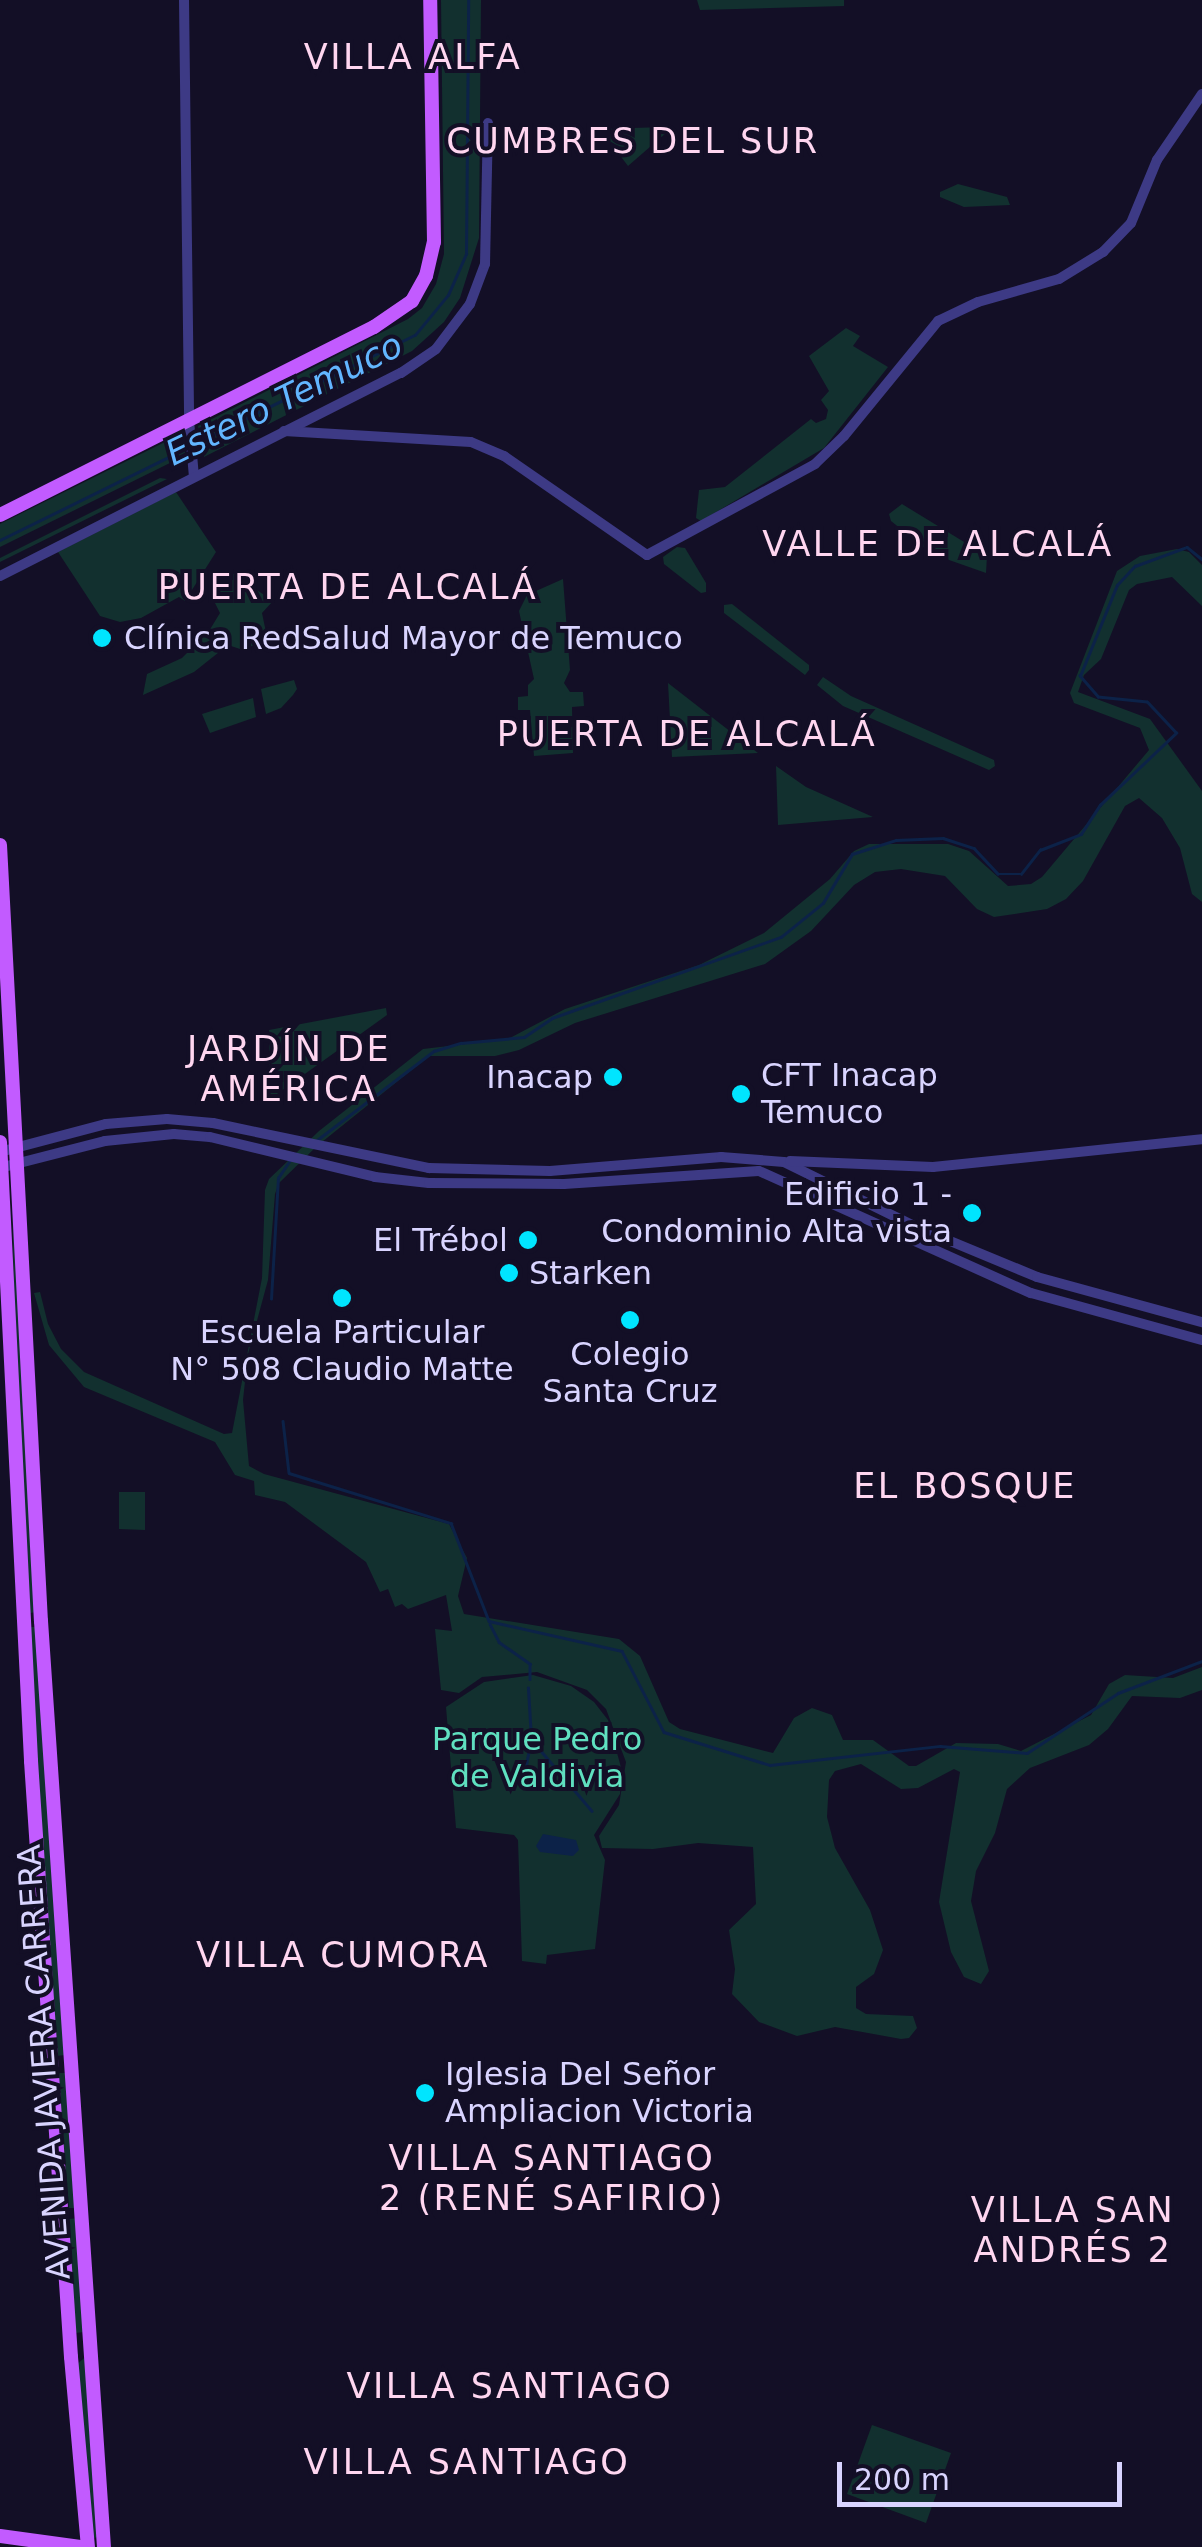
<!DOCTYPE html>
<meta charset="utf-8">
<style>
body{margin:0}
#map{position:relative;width:1202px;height:2547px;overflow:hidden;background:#130f26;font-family:"DejaVu Sans",sans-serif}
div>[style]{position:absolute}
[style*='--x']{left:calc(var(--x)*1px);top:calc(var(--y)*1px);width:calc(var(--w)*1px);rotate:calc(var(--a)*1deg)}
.green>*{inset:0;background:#12302f}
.water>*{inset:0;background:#0c2248}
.stream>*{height:2.5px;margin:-1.25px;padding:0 1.25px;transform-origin:1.25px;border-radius:1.25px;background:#0c2248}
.minor>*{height:10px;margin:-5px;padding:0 5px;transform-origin:5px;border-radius:5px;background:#3d3a85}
.major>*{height:14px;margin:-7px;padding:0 7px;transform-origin:7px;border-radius:7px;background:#c25bff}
.dots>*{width:28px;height:28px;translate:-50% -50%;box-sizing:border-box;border:5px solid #130f26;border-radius:50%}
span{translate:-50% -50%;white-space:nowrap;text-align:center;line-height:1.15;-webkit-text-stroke:8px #130f26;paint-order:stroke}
.poi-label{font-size:32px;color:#d9d4ff}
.left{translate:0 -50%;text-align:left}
.right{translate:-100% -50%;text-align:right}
.park-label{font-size:32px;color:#5fe0c0}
.street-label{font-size:32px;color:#d9d4ff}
.neighbourhood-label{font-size:35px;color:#ffd6f0;letter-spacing:2.5px}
.water-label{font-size:35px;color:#62b6ff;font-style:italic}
.scale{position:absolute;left:837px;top:2462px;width:285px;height:45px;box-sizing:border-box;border:5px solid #d9d4ff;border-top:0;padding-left:12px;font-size:30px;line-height:35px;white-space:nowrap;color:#d9d4ff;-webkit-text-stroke:8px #130f26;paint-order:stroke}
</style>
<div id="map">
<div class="green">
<i style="clip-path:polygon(441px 0,481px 0,479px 238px,460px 298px,444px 322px,412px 351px,204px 457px,198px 426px,408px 319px,422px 308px,436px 284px,444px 254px)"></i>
<i style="clip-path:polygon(697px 0,844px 0,844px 6px,700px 10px)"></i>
<i style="clip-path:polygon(665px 127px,666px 133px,628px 166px,600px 129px)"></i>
<i style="clip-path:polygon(958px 184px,1007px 197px,1010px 205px,964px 207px,940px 197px,940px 192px)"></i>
<i style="clip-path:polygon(846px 328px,860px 336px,853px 346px,888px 367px,824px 448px,701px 521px,696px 518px,699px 490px,725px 487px,811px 419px,816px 423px,826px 419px,828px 410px,821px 400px,829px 391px,809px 356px)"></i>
<i style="clip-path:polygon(183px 433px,185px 453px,176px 460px,0 547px,0 524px)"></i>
<i style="clip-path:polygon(160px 478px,167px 479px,0 562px,0 558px)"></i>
<i style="clip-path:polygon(176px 492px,216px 552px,185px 601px,179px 597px,141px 618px,120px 622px,100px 616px,58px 552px)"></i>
<i style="clip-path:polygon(902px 504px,987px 556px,986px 573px,932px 554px,891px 521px,889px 514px)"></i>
<i style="clip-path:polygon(677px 547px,685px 548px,706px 583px,706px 592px,701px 593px,664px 564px,663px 557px)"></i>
<i style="clip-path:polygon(1177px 549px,1189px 552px,1202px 565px,1202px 606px,1172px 577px,1137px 584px,1129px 590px,1101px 659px,1084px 675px,1078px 692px,1150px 719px,1202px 791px,1202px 902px,1192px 894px,1180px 848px,1162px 818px,1139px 798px,1125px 806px,1083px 881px,1066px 899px,1047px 909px,994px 917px,977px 909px,945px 876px,901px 869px,875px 872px,854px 885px,811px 931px,765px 964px,575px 1023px,519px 1050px,495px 1056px,429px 1056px,317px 1146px,279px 1183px,275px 1194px,268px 1280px,248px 1354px,243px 1400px,249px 1466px,264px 1474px,449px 1524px,467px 1558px,458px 1596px,464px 1614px,619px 1639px,640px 1656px,669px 1722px,680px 1729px,773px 1753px,794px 1718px,812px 1708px,832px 1715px,843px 1740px,873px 1740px,909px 1766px,916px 1766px,956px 1743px,998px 1744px,1021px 1751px,1091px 1715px,1109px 1684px,1125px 1675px,1173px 1678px,1202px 1667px,1202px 1690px,1180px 1698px,1132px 1696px,1108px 1729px,1089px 1745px,1030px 1768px,1007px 1789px,995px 1833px,976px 1871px,971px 1901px,989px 1971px,981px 1984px,964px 1977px,951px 1952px,939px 1902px,960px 1772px,954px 1769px,918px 1788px,901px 1789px,861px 1764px,835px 1771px,829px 1780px,827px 1817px,835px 1848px,870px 1910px,883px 1950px,874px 1974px,856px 1987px,856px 2008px,866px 2014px,913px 2016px,917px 2028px,909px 2038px,901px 2039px,835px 2027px,797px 2036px,759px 2022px,732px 1994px,735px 1969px,729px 1930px,756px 1904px,753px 1847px,698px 1843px,653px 1849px,602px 1848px,599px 1836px,619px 1805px,626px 1762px,606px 1709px,587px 1690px,537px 1672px,482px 1677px,459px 1693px,441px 1690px,435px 1629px,452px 1631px,446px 1595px,408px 1609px,402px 1604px,395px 1607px,388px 1589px,380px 1592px,366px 1562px,285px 1502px,255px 1495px,254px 1481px,235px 1475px,215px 1442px,84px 1387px,49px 1345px,34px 1293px,40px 1292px,48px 1324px,61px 1349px,84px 1372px,224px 1434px,232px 1433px,262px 1278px,265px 1190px,269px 1179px,319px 1131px,423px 1049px,508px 1039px,565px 1009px,699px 965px,764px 933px,830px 879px,854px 851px,869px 844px,948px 844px,969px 851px,1008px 886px,1031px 884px,1042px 877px,1149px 750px,1140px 728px,1074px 703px,1070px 693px,1117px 571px,1140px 556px)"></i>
<i style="clip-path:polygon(231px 572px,273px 601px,262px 613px,268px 642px,240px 649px,228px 645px,194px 672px,143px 695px,147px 674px,182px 658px,209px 631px,220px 613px,214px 601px)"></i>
<i style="clip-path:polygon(563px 579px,570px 670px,564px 683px,570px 692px,583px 692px,584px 706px,572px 707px,573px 753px,534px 756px,530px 710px,518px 710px,518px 697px,528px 696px,528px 685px,534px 679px,519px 611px,527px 595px)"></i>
<i style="clip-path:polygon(732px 604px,809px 665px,809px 670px,805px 675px,724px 613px,724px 605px)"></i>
<i style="clip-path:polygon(823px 677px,851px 696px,994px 760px,995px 766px,989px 770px,843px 706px,817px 685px)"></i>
<i style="clip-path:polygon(294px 680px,297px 689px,293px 695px,281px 708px,266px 714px,261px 689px)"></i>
<i style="clip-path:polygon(668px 683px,758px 753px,672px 757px)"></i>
<i style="clip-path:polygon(253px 698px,256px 717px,210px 733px,202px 714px)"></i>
<i style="clip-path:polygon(776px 766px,806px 787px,873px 817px,778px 825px)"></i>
<i style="clip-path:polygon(386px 1008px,387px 1015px,270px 1099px,269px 1030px)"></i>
<i style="clip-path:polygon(12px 1175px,37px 1612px,30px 1613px,14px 1307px)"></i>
<i style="clip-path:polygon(119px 1492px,145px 1492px,145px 1530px,119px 1529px)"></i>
<i style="clip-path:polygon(28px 1627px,37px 1627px,66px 2055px,56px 2056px)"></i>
<i style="clip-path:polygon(533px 1675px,571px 1686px,594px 1702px,608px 1720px,622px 1771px,620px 1794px,594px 1835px,605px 1860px,595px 1949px,547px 1955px,546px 1964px,522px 1961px,518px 1840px,514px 1835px,456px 1828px,446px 1707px,484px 1682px)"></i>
<i style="clip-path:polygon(58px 2073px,67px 2073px,78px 2208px,69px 2208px)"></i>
<i style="clip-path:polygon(79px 2218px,85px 2332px,75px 2333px,69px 2219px)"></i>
<i style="clip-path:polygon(88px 2355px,101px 2537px,91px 2538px,77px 2364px)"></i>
<i style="clip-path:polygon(872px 2425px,951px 2453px,926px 2523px,847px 2494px)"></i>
</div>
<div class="water">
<i style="clip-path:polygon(543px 1834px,576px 1840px,579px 1850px,573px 1856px,540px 1852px,536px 1846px)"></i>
</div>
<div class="stream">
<i style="--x:194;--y:444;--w:246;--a:-26.3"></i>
<i style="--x:415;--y:335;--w:52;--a:-50.5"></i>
<i style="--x:448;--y:295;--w:45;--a:-66.3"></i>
<i style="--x:466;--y:254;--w:254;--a:-89.5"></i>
<i style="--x:0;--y:540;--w:208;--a:-26.2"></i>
<i style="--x:317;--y:1140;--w:147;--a:-37.3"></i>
<i style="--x:434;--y:1051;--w:28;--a:-17"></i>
<i style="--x:461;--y:1043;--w:63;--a:-5.4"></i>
<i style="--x:524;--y:1037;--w:34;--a:-34"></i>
<i style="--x:552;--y:1018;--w:243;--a:-19.5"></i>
<i style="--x:781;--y:937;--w:54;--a:-39"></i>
<i style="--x:823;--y:903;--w:57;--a:-59.4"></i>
<i style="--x:852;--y:854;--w:46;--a:-17.7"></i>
<i style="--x:896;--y:840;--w:47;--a:-2.4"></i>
<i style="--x:943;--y:838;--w:33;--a:18"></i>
<i style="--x:974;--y:848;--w:35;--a:47"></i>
<i style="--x:998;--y:874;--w:23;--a:0"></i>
<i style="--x:1021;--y:874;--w:31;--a:-52"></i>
<i style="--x:1040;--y:850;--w:44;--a:-21.3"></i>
<i style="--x:1081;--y:834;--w:35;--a:-57"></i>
<i style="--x:1100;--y:805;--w:105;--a:-43.5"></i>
<i style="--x:1176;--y:733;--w:42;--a:-133.1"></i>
<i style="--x:1147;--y:702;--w:49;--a:-174.2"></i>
<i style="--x:1098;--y:697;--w:28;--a:-131"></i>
<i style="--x:1080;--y:676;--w:98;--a:-67.9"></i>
<i style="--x:1117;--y:585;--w:26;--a:-47"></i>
<i style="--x:1135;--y:566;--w:55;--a:-20.1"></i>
<i style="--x:1187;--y:547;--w:19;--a:39"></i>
<i style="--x:271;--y:1299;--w:121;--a:-86.7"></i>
<i style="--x:278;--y:1178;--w:22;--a:-56"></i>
<i style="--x:283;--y:1421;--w:52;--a:83.4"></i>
<i style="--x:289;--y:1473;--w:170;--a:17.2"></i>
<i style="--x:451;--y:1523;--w:105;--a:68.8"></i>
<i style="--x:489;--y:1621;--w:136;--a:12.7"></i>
<i style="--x:622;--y:1651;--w:91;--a:62.6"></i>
<i style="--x:664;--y:1732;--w:111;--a:17.3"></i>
<i style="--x:770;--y:1765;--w:171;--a:-6.4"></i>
<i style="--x:940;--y:1746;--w:87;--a:4.6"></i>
<i style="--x:1027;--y:1753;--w:109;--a:-33.4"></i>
<i style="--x:1118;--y:1693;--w:90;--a:-20.9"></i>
<i style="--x:490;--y:1624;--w:20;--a:63"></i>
<i style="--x:499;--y:1642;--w:38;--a:35"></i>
<i style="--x:530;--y:1664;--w:15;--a:90"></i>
<i style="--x:531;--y:1739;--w:94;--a:49.7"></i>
<i style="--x:526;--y:1765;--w:26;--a:-79"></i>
<i style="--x:531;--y:1739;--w:51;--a:-93.4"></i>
</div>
<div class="minor">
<i style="--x:184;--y:0;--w:420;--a:89.3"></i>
<i style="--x:189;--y:420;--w:57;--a:85"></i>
<i style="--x:284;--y:431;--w:187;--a:3.4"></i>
<i style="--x:471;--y:442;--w:36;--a:23"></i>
<i style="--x:504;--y:456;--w:174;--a:34.7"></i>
<i style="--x:647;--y:555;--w:191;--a:-28.4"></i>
<i style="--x:815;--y:464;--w:40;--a:-44"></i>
<i style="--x:844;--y:436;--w:149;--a:-50.7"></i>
<i style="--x:938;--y:321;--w:44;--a:-25.4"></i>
<i style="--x:978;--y:302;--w:84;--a:-15.9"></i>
<i style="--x:1059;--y:279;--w:52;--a:-31.5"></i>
<i style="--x:1103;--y:252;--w:40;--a:-46"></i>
<i style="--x:1131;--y:223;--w:68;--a:-67.6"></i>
<i style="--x:1157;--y:160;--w:80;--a:-55.7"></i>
<i style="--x:0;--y:576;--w:449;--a:-26.9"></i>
<i style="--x:401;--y:373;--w:42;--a:-34.4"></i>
<i style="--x:436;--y:349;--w:56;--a:-52.9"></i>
<i style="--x:470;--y:304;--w:43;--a:-69.4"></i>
<i style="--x:485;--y:264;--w:141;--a:-88.8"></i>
<i style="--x:0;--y:1152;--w:110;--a:-14.8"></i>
<i style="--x:106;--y:1124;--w:61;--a:-4.7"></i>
<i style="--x:167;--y:1119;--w:46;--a:5"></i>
<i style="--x:213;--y:1123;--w:221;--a:11.8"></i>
<i style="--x:429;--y:1168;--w:121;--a:1.4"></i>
<i style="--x:550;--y:1171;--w:172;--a:-4.7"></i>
<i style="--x:721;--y:1157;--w:63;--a:4.5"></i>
<i style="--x:784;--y:1162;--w:145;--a:26.2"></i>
<i style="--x:914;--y:1226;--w:133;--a:22.5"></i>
<i style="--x:1037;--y:1277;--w:171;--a:15.3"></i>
<i style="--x:790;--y:1161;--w:143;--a:2.4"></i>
<i style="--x:933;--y:1167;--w:270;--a:-5.9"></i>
<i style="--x:0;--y:1168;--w:108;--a:-14.4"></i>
<i style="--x:105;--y:1141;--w:69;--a:-5.8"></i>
<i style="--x:174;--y:1134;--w:36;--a:5"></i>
<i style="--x:210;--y:1137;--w:170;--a:13.6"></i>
<i style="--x:375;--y:1177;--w:54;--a:6.3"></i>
<i style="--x:429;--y:1183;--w:135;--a:0.4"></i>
<i style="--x:564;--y:1184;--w:195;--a:-3.8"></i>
<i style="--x:759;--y:1171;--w:298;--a:24.2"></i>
<i style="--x:1031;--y:1293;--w:177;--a:15.4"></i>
</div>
<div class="major">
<i style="--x:0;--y:515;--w:419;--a:-26.7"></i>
<i style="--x:374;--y:327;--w:46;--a:-34.4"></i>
<i style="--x:412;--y:301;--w:29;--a:-61"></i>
<i style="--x:426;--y:276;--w:35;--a:-77"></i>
<i style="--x:434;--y:242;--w:242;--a:-90.9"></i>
<i style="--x:0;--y:845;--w:777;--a:86.98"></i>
<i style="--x:41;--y:1621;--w:928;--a:86.11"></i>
<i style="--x:0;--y:1142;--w:620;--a:87.13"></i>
<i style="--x:31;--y:1761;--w:597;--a:86.16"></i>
<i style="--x:71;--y:2357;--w:191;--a:84.9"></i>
<i style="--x:0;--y:2536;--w:81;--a:7.8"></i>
</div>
<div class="dots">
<i style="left:102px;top:638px;background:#00e5ff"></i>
<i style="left:613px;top:1077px;background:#00e5ff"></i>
<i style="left:741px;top:1094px;background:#00e5ff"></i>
<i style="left:972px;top:1213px;background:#00e5ff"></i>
<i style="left:528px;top:1240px;background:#00e5ff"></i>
<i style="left:509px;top:1273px;background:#00e5ff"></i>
<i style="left:342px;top:1298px;background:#00e5ff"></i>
<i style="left:630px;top:1320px;background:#00e5ff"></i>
<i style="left:425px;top:2093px;background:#00e5ff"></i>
</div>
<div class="poi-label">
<span class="left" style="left:124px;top:638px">Clínica RedSalud Mayor de Temuco</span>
<span class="left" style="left:761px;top:1094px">CFT Inacap<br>Temuco</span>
<span class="right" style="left:593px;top:1077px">Inacap</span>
<span class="right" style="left:952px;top:1213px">Edificio 1 -<br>Condominio Alta vista</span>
<span class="right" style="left:508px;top:1240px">El Trébol</span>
<span class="left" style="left:529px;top:1273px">Starken</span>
<span style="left:342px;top:1351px">Escuela Particular<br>N° 508 Claudio Matte</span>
<span style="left:630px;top:1373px">Colegio<br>Santa Cruz</span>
<span class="left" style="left:445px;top:2093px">Iglesia Del Señor<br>Ampliacion Victoria</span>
</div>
<div class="park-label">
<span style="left:537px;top:1758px">Parque Pedro<br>de Valdivia</span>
</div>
<div class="street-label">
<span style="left:44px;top:2062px;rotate:-94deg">AVENIDA JAVIERA CARRERA</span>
</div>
<div class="neighbourhood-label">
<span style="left:413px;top:57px">VILLA ALFA</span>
<span style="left:633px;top:141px">CUMBRES DEL SUR</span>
<span style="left:938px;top:544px">VALLE DE ALCALÁ</span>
<span style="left:348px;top:587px">PUERTA DE ALCALÁ</span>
<span style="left:687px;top:734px">PUERTA DE ALCALÁ</span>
<span style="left:289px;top:1069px">JARDÍN DE<br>AMÉRICA</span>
<span style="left:965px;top:1486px">EL BOSQUE</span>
<span style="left:343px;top:1955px">VILLA CUMORA</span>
<span style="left:552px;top:2178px">VILLA SANTIAGO<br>2 (RENÉ SAFIRIO)</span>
<span style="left:1073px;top:2230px">VILLA SAN<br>ANDRÉS 2</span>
<span style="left:510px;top:2386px">VILLA SANTIAGO</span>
<span style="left:467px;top:2462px">VILLA SANTIAGO</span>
</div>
<div class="water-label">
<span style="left:284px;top:399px;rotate:-26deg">Estero Temuco</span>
</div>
<div class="scale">200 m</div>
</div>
